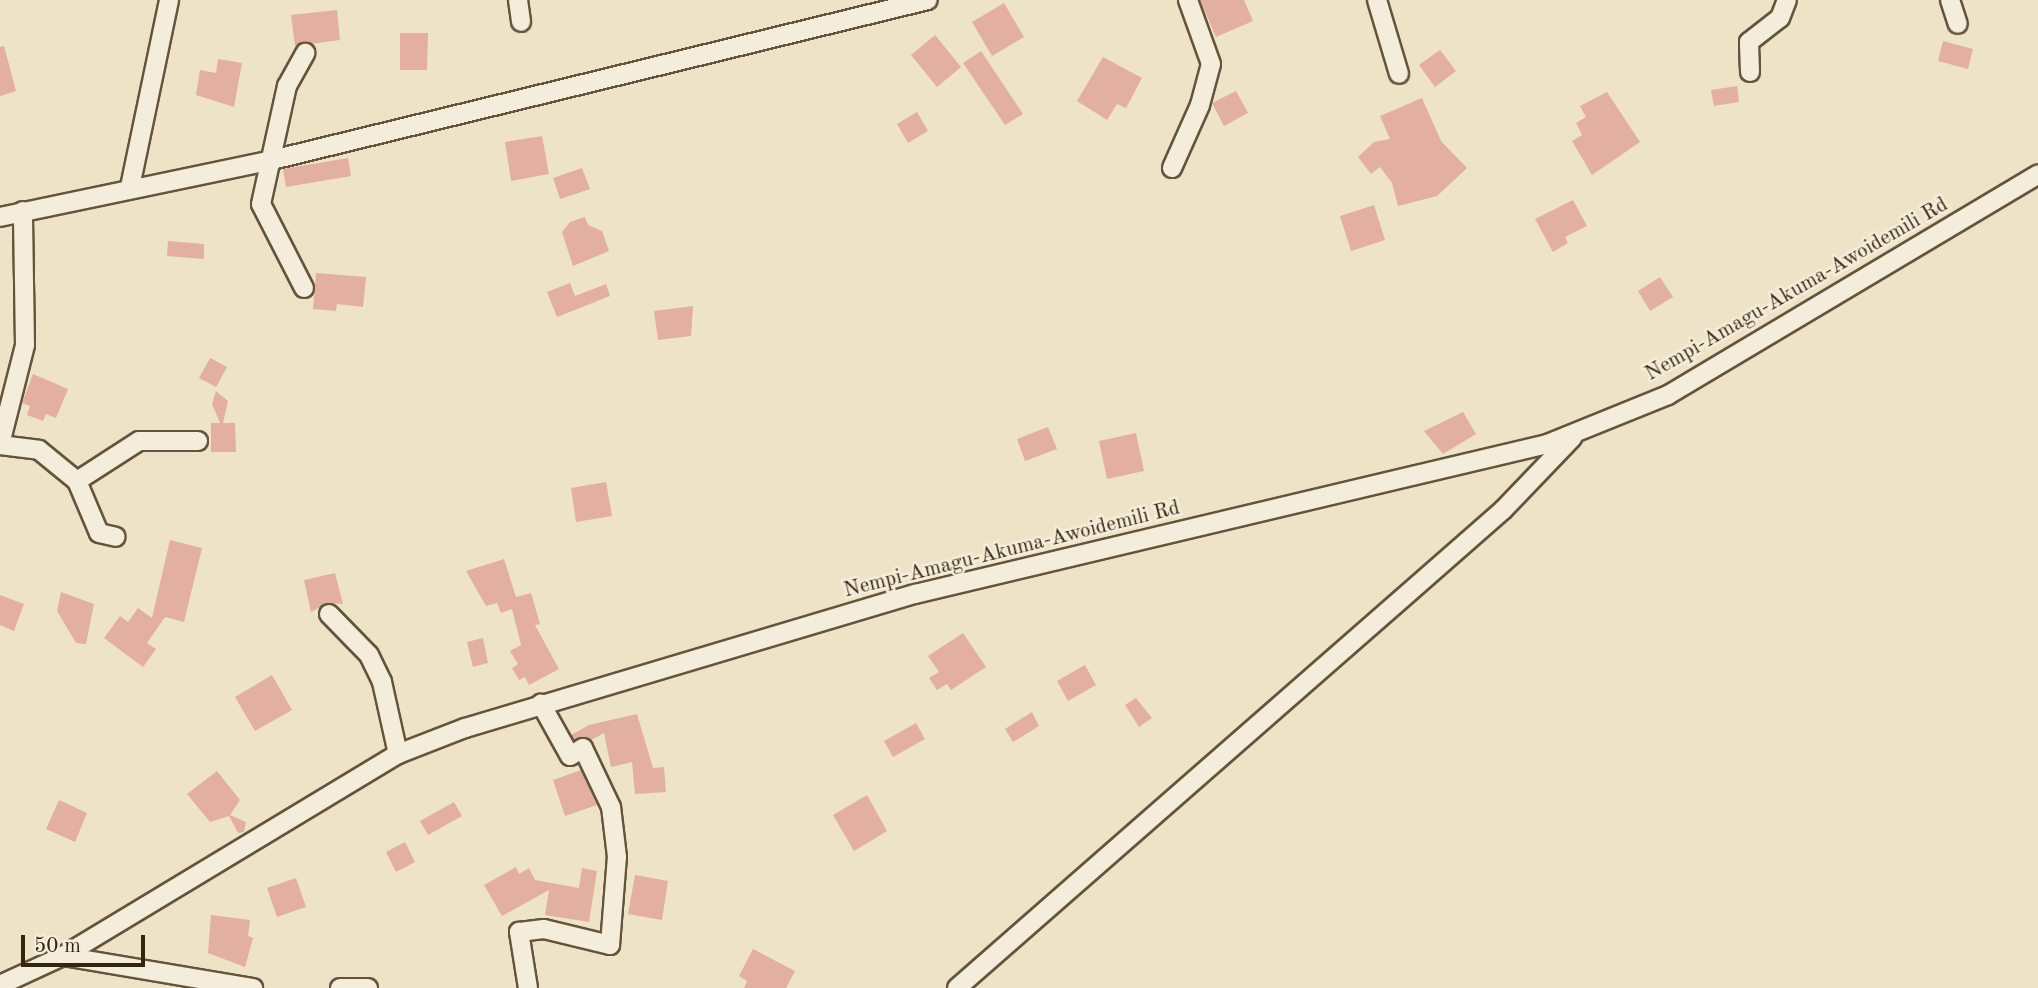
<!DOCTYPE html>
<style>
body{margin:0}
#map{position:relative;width:2038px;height:988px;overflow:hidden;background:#efe3c7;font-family:"Old Standard TT",serif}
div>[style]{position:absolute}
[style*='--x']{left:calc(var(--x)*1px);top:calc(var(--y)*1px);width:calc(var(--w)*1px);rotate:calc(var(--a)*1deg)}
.building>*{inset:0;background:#e2afa1}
.roads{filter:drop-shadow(2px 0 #64543b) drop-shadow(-2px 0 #64543b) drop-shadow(0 2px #64543b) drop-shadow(0 -2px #64543b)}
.street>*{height:18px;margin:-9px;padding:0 9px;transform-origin:9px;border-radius:9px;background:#f5eddb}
span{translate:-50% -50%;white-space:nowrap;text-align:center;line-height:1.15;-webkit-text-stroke:5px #f5eddb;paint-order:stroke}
.street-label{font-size:21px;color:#36240c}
.scale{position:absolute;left:21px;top:935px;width:124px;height:32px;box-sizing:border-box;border:4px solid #36240c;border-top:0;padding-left:9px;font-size:21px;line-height:24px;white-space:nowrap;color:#36240c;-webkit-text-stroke:5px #f5eddb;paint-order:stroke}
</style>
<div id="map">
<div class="building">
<i style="clip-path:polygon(1200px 0,1244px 0,1253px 21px,1216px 37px)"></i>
<i style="clip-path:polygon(1004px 3px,1024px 37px,992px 56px,972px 22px)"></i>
<i style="clip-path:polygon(337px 10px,340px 40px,295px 46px,291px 15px)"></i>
<i style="clip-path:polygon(400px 33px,428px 33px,427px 70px,400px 70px)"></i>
<i style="clip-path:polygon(935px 35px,961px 67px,937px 87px,911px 55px)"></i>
<i style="clip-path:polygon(1943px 41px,1973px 49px,1968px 69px,1938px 61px)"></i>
<i style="clip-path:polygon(4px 46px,16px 91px,0 96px,0 47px)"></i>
<i style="clip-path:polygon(1440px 50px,1456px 71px,1435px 87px,1419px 65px)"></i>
<i style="clip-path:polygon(981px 51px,1023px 114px,1005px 125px,963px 63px)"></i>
<i style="clip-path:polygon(1103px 57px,1142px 78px,1126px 108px,1117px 104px,1107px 120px,1077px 101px)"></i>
<i style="clip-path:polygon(218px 59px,242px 63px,234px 107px,196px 95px,200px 70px,216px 73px)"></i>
<i style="clip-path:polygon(1737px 86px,1739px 102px,1714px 106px,1711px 90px)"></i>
<i style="clip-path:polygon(1236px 91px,1248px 113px,1224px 126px,1212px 103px)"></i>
<i style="clip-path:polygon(1607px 92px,1640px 142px,1592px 175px,1572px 141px,1582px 135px,1576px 123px,1586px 117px,1580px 106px)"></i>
<i style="clip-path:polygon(1422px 98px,1441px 141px,1467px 168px,1437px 196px,1398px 206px,1392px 183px,1380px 167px,1371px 174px,1358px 157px,1374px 142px,1390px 139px,1380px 116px)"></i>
<i style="clip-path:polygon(917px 112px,928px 131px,908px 143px,897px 124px)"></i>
<i style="clip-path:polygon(542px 136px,549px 174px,511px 181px,505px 142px)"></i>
<i style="clip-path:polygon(348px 158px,351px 176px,286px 187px,283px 169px)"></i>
<i style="clip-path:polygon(582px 168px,590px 189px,560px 199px,553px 178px)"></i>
<i style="clip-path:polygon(1573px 200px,1587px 226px,1565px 237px,1568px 243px,1553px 252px,1535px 219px)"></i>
<i style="clip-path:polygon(1374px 205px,1385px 240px,1351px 251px,1340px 216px)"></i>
<i style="clip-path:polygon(585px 217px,588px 225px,602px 231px,609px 251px,573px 266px,562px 232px,570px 222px)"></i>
<i style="clip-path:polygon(168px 241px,204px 244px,204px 259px,167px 256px)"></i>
<i style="clip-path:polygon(316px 273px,366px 277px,363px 307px,337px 304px,336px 311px,313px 309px)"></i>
<i style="clip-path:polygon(1660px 277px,1673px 297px,1650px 311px,1638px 291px)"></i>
<i style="clip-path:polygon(570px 283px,575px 296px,606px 284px,610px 296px,557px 317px,547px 292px)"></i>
<i style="clip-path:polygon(693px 306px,691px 336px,658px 340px,654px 311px)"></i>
<i style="clip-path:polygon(210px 358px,227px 367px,216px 387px,199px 378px)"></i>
<i style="clip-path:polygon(33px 374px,68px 389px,56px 418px,46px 414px,43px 421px,27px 415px,30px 406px,22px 403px)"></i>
<i style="clip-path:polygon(216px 391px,228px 401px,223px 423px,235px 423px,236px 452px,211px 452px,211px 423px,220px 423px,212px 404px)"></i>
<i style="clip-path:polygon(1463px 412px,1476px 434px,1443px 454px,1424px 431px)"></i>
<i style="clip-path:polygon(1048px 427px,1057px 449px,1025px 461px,1017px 439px)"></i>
<i style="clip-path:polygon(1136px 433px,1144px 471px,1107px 479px,1099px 441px)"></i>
<i style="clip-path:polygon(606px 482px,612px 516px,576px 522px,571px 488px)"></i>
<i style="clip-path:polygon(170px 540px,202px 548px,184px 622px,165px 617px,147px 643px,156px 649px,143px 667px,104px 638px,120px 616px,128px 622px,138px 608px,152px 618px)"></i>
<i style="clip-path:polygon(504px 559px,516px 597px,531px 593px,540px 624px,535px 625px,559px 669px,529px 685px,525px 677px,519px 680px,512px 668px,518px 664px,510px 651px,521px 645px,512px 609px,501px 613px,497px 603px,486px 606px,466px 571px)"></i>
<i style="clip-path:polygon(335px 573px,343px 604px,327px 603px,311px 612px,304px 580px)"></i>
<i style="clip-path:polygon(61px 592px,94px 604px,86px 644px,76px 643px,57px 611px)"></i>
<i style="clip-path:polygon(0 595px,24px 604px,14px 631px,0 625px)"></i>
<i style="clip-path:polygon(963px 633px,986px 667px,951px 690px,947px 684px,937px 690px,929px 678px,939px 672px,928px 656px)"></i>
<i style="clip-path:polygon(483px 638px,488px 663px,473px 667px,467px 642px)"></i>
<i style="clip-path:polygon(1085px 665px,1096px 685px,1068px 701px,1057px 681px)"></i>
<i style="clip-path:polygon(272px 675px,292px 710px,255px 731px,235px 697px)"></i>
<i style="clip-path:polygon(1136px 698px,1152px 718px,1139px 727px,1125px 705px)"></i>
<i style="clip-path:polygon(1032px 712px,1039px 726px,1013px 742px,1005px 729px)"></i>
<i style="clip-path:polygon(637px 714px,653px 768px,664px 767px,666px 792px,635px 794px,632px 762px,611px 767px,604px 733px,591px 740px,574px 740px,571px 735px,589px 725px)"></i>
<i style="clip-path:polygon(916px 723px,925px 739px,893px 757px,884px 741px)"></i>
<i style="clip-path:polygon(581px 770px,597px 805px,565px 816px,553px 780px)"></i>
<i style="clip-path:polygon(217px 771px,240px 800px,230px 815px,246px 822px,244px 832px,238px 833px,229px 816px,210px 822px,187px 794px)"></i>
<i style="clip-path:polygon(867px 795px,887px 831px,854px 851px,833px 815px)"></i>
<i style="clip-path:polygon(59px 800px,87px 813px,75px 842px,46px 829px)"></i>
<i style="clip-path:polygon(454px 802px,462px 816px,428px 835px,420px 821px)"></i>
<i style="clip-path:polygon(405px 842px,415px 862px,396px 872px,386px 852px)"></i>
<i style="clip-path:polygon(516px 867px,519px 874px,529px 868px,535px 880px,579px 888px,582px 868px,597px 871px,589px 922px,545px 915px,549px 890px,502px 916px,484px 885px)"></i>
<i style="clip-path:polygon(635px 875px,668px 881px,662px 920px,628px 914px)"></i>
<i style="clip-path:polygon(296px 878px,306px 907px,277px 917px,267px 888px)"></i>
<i style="clip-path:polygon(211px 915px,250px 920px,248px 936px,253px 938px,245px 967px,208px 953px)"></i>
<i style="clip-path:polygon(753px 949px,795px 971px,786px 988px,744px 988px,747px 981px,739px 976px)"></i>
</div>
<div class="roads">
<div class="street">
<i style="--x:518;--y:0;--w:22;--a:82"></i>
<i style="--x:1377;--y:0;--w:77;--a:73.4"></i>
<i style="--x:1950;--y:0;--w:25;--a:72"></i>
<i style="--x:1750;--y:72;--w:30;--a:-92"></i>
<i style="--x:1749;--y:42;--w:39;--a:-38"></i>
<i style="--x:1780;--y:18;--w:19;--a:-69"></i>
<i style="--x:1172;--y:168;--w:69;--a:-66"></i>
<i style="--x:1200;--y:105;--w:42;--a:-75"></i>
<i style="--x:1211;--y:64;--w:68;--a:-109.8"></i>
<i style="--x:130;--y:187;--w:191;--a:-78.2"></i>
<i style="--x:0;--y:217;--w:274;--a:-11.8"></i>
<i style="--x:268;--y:161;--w:679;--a:-13.71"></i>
<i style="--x:304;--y:288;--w:94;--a:-117.1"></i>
<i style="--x:261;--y:204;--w:121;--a:-77.6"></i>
<i style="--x:287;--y:86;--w:38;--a:-61"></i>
<i style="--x:0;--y:444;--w:102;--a:-75.8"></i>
<i style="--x:25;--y:345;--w:134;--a:-90.9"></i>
<i style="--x:0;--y:445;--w:39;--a:7"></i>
<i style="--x:39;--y:450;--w:49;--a:39.2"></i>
<i style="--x:77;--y:481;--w:56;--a:67.1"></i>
<i style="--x:99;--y:533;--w:17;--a:13"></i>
<i style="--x:77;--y:481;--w:74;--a:-32.8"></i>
<i style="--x:139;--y:441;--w:59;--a:0"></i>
<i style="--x:329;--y:614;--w:57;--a:45.7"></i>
<i style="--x:369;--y:655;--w:30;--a:64"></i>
<i style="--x:382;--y:682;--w:74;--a:77.5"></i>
<i style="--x:63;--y:956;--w:193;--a:9.6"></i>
<i style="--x:0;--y:985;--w:69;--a:-24.7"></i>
<i style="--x:63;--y:956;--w:391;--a:-31.1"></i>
<i style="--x:398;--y:754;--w:72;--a:-21.2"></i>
<i style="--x:465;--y:728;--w:470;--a:-16.6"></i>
<i style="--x:915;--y:594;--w:650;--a:-13.35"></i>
<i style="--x:1547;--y:444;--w:131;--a:-22"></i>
<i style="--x:1668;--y:395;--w:431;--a:-30.8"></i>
<i style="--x:340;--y:988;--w:28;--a:0"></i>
<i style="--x:528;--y:988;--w:57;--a:-99.1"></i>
<i style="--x:519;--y:932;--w:25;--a:-7"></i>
<i style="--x:544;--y:929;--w:68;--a:13.6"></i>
<i style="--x:610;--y:945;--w:88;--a:-85.5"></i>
<i style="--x:617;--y:857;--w:50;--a:-96.8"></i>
<i style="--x:611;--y:807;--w:65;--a:-115.4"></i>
<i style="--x:583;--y:748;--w:15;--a:148"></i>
<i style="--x:570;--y:756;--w:60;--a:-119.1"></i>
<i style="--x:957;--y:988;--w:726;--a:-41.2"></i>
<i style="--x:1503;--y:510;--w:100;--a:-46.2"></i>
</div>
</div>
<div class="street-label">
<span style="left:1797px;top:290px;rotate:-30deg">Nempi-Amagu-Akuma-Awoidemili Rd</span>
<span style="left:1012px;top:550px;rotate:-14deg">Nempi-Amagu-Akuma-Awoidemili Rd</span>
</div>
<div class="scale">50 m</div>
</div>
